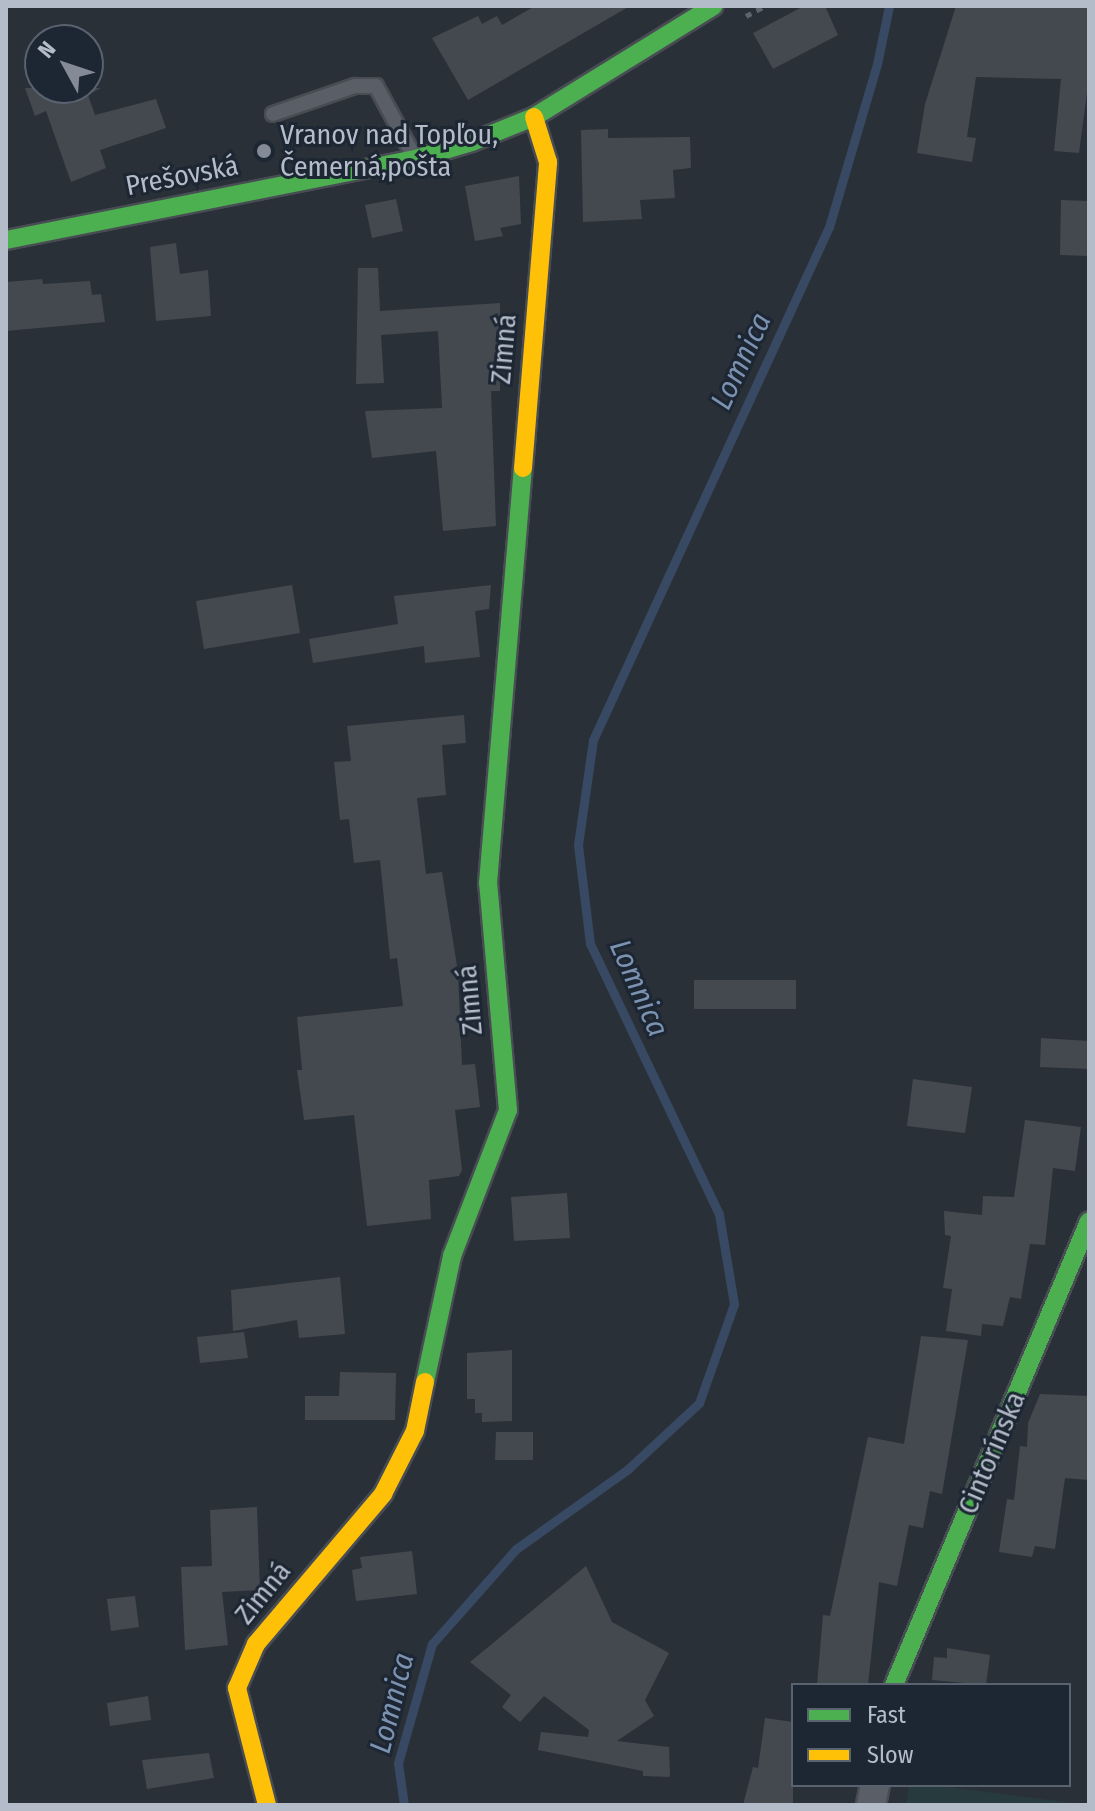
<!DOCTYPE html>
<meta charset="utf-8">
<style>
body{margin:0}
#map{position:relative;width:1095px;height:1811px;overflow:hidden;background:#2a3038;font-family:"Fira Sans Condensed",sans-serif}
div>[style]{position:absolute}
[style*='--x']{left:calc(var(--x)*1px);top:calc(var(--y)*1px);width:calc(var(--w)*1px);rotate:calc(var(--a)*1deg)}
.green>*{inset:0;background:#273a3e}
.stream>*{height:9px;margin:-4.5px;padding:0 4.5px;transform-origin:4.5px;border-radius:4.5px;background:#384963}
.building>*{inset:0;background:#444950}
.path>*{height:5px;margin-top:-2.5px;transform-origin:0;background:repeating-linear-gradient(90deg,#5d636a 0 6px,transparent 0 12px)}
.roads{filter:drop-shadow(2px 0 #484c53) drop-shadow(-2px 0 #484c53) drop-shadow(0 2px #484c53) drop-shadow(0 -2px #484c53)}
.lane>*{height:14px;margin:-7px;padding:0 7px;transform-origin:7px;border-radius:7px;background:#5a5e66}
.street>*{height:28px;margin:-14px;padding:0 14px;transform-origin:14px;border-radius:14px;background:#5a5e66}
.fast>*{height:18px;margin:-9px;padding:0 9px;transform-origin:9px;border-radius:9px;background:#4caf50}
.slow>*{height:18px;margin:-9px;padding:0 9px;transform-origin:9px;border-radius:9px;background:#ffc107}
.dots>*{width:22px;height:22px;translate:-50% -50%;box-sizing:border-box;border:4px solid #1d2633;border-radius:50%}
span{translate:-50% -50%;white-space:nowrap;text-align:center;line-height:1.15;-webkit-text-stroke:6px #1d2633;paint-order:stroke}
.poi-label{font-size:28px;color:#b4bcc9}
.left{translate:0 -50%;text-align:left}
.street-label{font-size:28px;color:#b4bcc9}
.water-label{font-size:30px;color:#7c92b1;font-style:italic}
.frame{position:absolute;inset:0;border:8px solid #b4bcc9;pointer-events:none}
.legend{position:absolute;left:791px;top:1683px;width:280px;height:104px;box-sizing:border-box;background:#1d2633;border:2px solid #59626f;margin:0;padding:10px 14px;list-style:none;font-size:24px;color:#b4bcc9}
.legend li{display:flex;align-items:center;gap:16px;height:40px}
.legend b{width:40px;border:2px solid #59626f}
.north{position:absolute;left:24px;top:24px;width:80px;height:80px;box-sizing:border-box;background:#1d2633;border:2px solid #59626f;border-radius:50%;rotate:310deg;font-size:22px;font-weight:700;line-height:32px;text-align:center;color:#b4bcc9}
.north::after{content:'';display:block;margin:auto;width:28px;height:36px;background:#848b96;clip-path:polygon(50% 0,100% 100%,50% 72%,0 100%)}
</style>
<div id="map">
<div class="green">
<i style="clip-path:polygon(909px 1785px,932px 1785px,1089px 1805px,906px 1805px)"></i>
</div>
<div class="stream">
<i style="--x:404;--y:1805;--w:42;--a:-98.1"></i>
<i style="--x:398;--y:1763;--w:124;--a:-74.1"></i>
<i style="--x:432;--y:1644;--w:127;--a:-48.5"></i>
<i style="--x:516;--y:1549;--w:138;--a:-35.5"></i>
<i style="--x:628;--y:1469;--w:97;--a:-42.9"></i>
<i style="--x:699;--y:1403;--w:105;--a:-70.5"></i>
<i style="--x:734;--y:1304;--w:91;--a:-99.5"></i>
<i style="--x:719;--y:1214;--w:299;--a:-115.5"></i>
<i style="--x:590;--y:944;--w:100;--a:-96.9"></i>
<i style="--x:578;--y:845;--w:106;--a:-81.9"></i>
<i style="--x:593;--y:740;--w:565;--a:-65.3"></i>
<i style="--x:829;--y:227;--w:170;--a:-73.6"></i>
<i style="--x:877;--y:64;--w:59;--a:-78.3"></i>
</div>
<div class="building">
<i style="clip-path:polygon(535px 6px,630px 6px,468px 100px,432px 38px,478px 16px,482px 24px,497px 16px,502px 25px)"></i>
<i style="clip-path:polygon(804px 6px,825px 6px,838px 35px,773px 69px,753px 33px)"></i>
<i style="clip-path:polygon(956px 6px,1089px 6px,1089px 77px,1079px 153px,1054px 151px,1061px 79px,976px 77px,967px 137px,976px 138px,972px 162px,917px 153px,925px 104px)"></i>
<i style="clip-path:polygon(25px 88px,101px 88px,88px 95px,95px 115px,156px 99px,166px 128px,100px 150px,106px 168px,71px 182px,46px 111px,35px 116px)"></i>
<i style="clip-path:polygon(608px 129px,608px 138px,690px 137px,691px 168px,673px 170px,675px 198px,640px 200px,642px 219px,583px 222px,581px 130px)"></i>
<i style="clip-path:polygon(519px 176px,521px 224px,500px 228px,503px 236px,475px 241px,465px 186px)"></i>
<i style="clip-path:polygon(396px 199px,403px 231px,372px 238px,365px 205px)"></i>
<i style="clip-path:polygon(1061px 200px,1089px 201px,1089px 256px,1060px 255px)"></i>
<i style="clip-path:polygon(176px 243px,180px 274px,208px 270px,211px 316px,156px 321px,150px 247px)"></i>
<i style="clip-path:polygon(358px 268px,378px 268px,380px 311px,500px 303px,500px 391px,491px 391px,496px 526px,443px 531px,436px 451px,372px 458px,365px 411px,442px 408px,438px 331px,381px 335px,384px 383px,356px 384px)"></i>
<i style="clip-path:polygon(42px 279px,43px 284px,90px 281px,92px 295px,101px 294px,105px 322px,6px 331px,6px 282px)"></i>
<i style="clip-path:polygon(292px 585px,300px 633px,204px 649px,196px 601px)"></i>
<i style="clip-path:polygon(491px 585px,489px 609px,475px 611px,480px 657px,425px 663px,424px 646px,313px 663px,309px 639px,398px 624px,394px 596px)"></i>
<i style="clip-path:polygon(464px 715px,466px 743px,442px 745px,446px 795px,417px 798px,426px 874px,442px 872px,458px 972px,462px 1065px,475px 1064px,480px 1107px,455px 1110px,462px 1170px,459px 1176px,429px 1180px,431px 1219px,367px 1226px,354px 1115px,304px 1120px,297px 1070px,302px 1070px,297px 1017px,403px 1006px,397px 958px,390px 959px,380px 860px,354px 863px,349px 819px,340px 820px,334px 762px,351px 761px,347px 726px)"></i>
<i style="clip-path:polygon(694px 980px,796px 980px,796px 1009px,694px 1009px)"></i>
<i style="clip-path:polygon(1041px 1038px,1089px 1041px,1089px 1069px,1040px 1067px)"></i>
<i style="clip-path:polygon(913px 1079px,972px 1087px,965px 1133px,907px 1126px)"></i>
<i style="clip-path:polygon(1025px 1120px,1081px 1127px,1075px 1171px,1053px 1168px,1045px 1245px,1030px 1244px,1021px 1299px,1010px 1297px,1003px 1326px,982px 1324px,981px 1336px,946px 1331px,952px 1289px,943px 1288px,951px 1236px,945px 1235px,944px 1211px,982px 1215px,983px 1196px,1014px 1197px)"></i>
<i style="clip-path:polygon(567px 1193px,570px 1238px,514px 1241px,511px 1197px)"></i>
<i style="clip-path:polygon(340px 1277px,345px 1334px,299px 1338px,297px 1320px,233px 1331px,231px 1290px)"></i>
<i style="clip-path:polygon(244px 1332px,248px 1358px,200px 1363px,197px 1337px)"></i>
<i style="clip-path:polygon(921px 1336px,968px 1340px,942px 1494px,930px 1491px,923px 1528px,909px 1525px,897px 1586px,879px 1582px,868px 1685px,817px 1685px,823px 1615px,830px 1616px,868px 1437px,904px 1444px)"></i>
<i style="clip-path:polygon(512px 1350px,512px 1421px,482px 1422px,482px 1413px,475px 1413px,475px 1399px,467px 1399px,467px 1353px)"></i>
<i style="clip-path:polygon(340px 1372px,396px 1373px,395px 1420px,305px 1420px,305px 1396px,339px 1396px)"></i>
<i style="clip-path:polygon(1040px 1394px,1089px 1396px,1089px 1480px,1065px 1478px,1055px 1549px,1035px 1546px,1032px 1557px,999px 1552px,1007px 1499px,1014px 1500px,1020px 1446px,1027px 1447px,1028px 1423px)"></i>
<i style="clip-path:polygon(496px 1432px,533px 1432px,533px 1460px,495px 1460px)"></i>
<i style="clip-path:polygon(257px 1507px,260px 1590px,222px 1592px,228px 1645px,185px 1650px,181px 1567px,212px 1566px,210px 1510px)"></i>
<i style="clip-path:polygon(412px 1551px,417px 1594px,356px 1601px,352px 1570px,362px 1568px,360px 1557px)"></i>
<i style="clip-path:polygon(586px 1566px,612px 1622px,669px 1653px,645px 1700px,654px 1716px,617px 1741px,669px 1747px,670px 1777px,643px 1776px,643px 1771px,538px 1750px,541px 1732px,588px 1737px,589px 1730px,544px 1696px,520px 1722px,502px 1707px,511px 1695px,470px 1662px)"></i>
<i style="clip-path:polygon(135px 1596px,139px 1627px,111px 1631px,107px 1599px)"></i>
<i style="clip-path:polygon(947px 1648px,990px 1655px,986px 1685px,932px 1680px,934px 1657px,947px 1658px)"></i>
<i style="clip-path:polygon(148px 1696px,151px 1720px,110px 1726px,107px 1703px)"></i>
<i style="clip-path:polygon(765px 1718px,793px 1722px,793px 1805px,743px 1805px,753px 1767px,758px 1768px)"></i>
<i style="clip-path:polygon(209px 1753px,214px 1778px,147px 1789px,142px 1760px)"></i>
</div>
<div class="path">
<i style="--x:746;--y:16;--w:21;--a:-28"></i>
</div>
<div class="roads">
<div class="lane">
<i style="--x:273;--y:114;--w:87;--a:-18.9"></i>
<i style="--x:355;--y:86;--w:21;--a:0"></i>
<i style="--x:376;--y:86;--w:82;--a:61.6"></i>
</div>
<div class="street">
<i style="--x:871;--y:1805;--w:20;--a:-79"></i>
</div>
<div class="fast">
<i style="--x:6;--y:240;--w:417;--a:-11.2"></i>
<i style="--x:415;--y:159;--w:59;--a:-16.6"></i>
<i style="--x:472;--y:142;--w:67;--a:-22"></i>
<i style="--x:534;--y:117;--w:211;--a:-31.7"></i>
<i style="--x:425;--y:1382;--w:129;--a:-77.9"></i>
<i style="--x:452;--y:1256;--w:156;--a:-69"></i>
<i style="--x:508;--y:1110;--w:228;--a:-95"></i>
<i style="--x:488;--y:883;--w:416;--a:-85.2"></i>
<i style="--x:894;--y:1685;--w:503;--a:-67.2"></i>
</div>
<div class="slow">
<i style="--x:523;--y:468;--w:307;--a:-85.3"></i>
<i style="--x:548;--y:162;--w:47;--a:-107.3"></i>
<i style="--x:267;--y:1805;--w:121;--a:-104.4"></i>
<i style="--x:237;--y:1688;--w:48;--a:-66.6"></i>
<i style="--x:256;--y:1644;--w:197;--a:-49.7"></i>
<i style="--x:383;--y:1494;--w:71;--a:-63.1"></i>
<i style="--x:415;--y:1431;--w:50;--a:-78.5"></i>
</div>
</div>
<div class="dots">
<i style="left:264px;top:151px;background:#848b96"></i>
</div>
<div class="poi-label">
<span class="left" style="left:280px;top:151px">Vranov nad Topľou,<br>Čemerná,pošta</span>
</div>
<div class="street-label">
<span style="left:182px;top:176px;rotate:-11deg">Prešovská</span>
<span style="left:504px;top:349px;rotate:-85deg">Zimná</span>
<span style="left:470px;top:1000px;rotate:-95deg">Zimná</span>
<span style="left:992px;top:1453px;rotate:-67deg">Cintorínska</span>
<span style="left:263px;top:1593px;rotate:-51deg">Zimná</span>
</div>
<div class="water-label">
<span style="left:741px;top:361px;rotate:-65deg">Lomnica</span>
<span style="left:639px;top:988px;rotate:66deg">Lomnica</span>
<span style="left:392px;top:1703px;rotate:-76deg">Lomnica</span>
</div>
<div class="frame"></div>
<ul class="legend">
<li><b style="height:10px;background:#4caf50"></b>Fast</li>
<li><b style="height:10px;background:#ffc107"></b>Slow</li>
</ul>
<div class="north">N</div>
</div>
